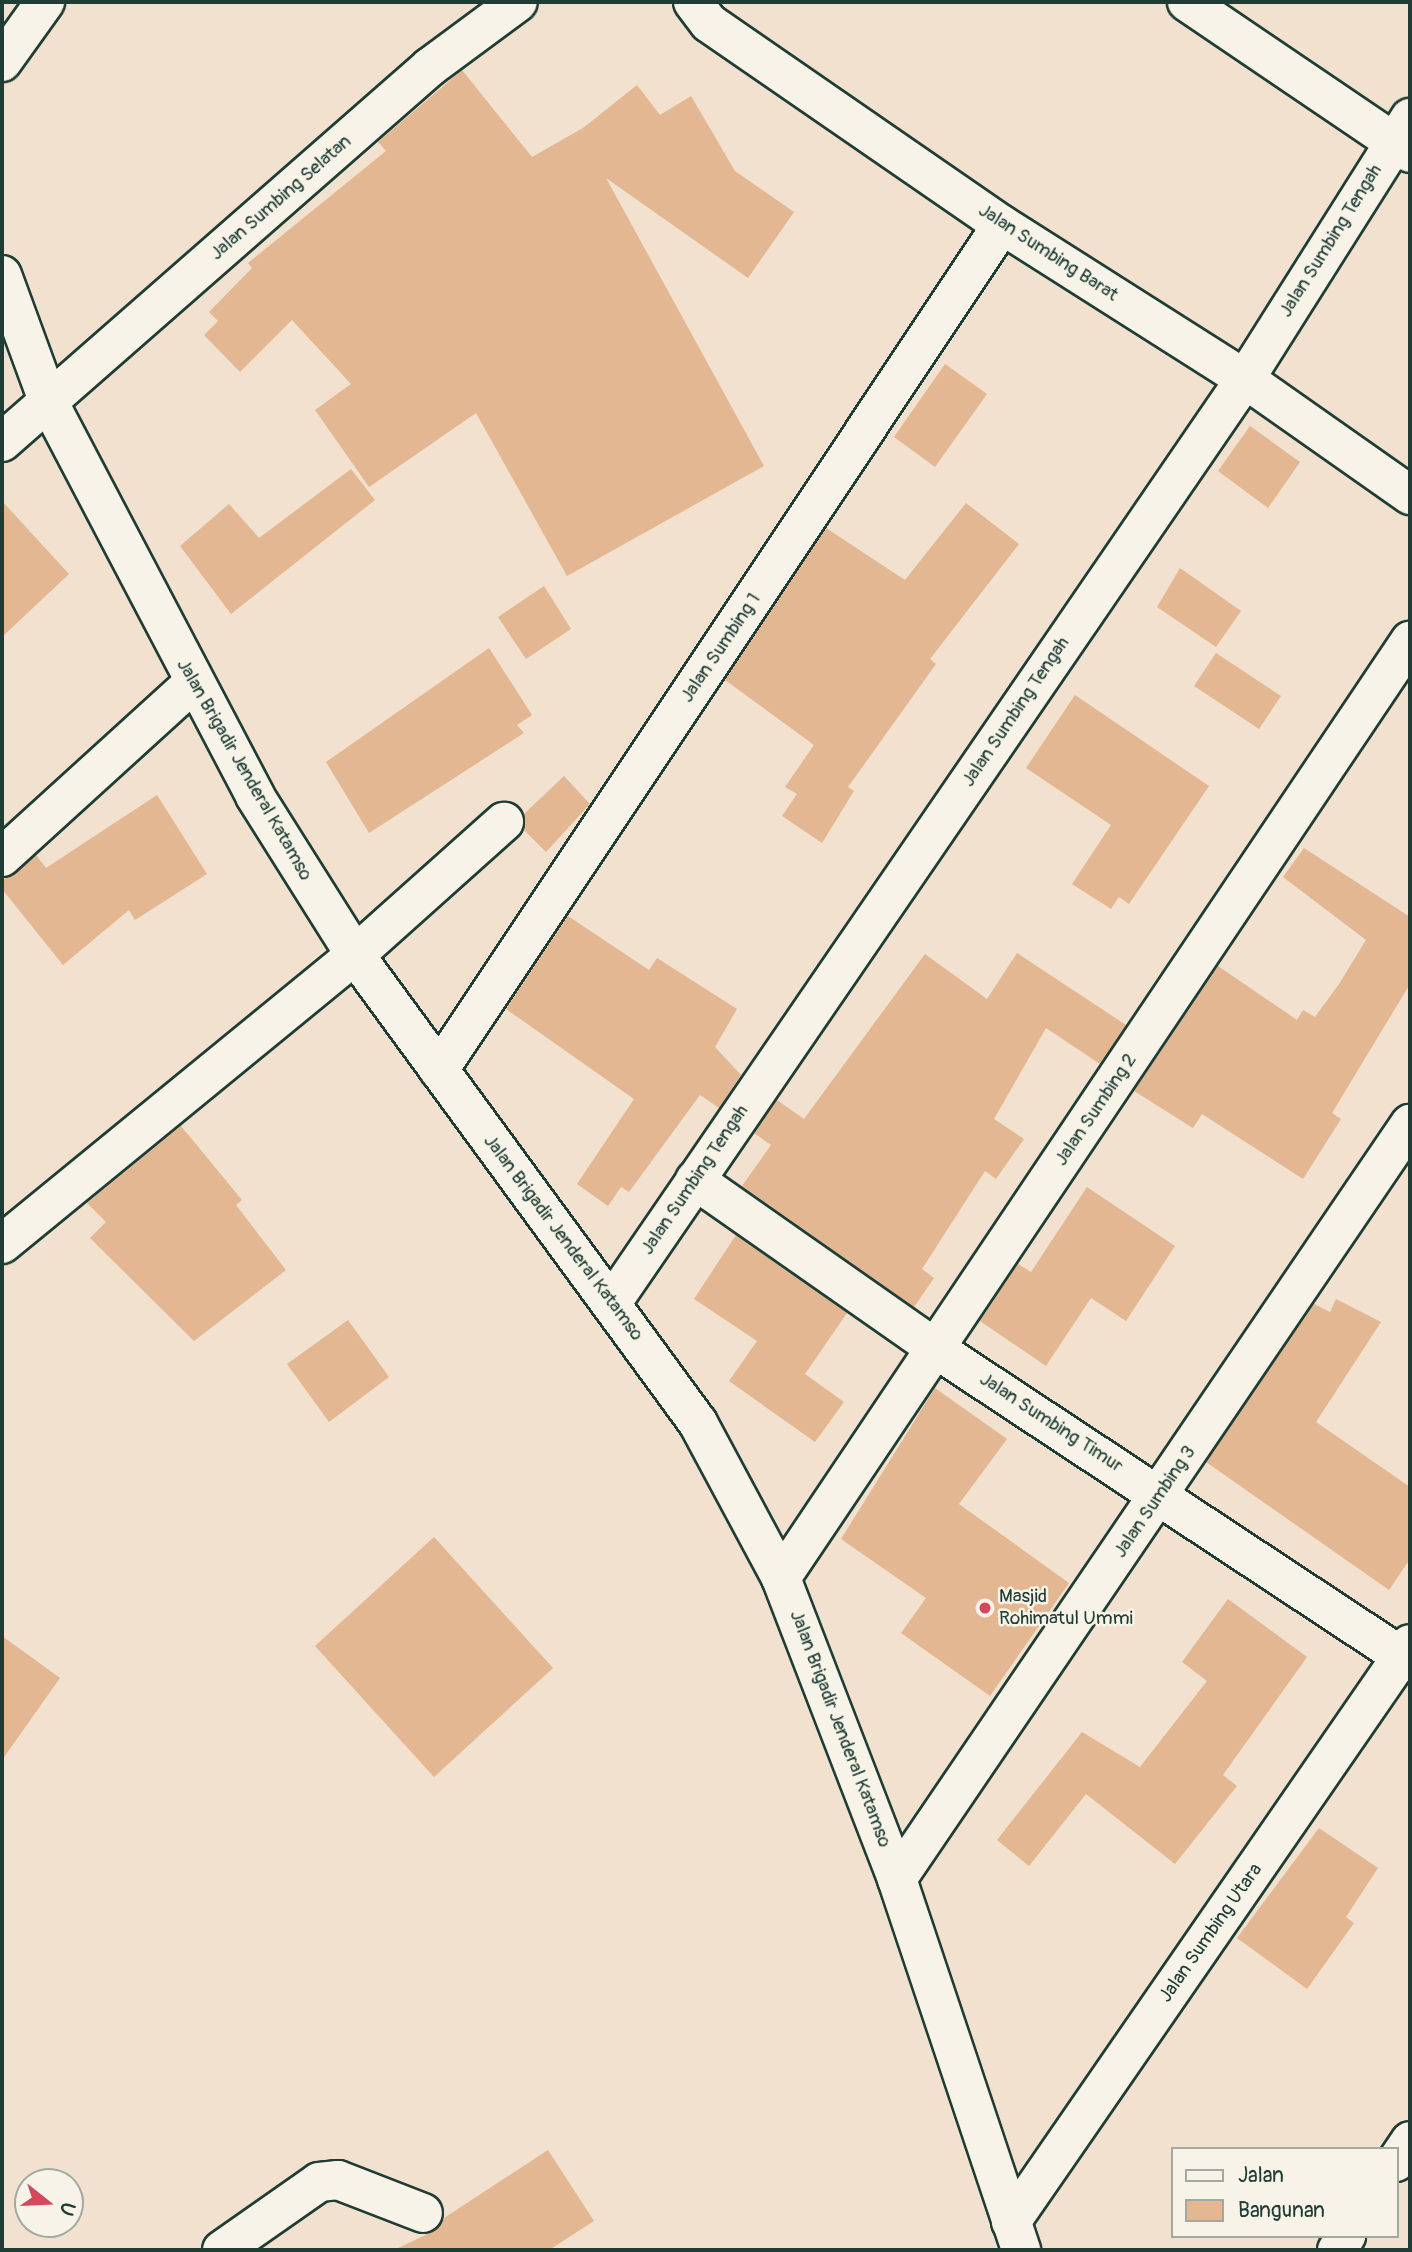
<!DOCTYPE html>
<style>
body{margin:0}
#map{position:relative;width:1412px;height:2252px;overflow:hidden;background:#f1e1ce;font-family:Pangolin,sans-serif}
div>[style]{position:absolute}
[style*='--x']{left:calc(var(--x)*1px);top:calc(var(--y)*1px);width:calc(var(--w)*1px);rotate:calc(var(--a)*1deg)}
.building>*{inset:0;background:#e2b792}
.roads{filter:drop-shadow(2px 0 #1f3d34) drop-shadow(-2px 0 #1f3d34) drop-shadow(0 2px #1f3d34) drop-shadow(0 -2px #1f3d34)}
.street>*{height:38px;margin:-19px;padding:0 19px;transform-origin:19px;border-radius:19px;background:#f7f3e8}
.highway>*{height:38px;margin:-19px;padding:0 19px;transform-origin:19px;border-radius:19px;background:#f7f3e8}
.dots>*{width:19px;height:19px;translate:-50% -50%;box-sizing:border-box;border:4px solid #f7f3e8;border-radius:50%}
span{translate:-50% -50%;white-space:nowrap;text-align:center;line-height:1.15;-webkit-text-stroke:5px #f7f3e8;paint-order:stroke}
.street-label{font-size:19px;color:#1f3d34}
.poi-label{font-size:19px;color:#1f3d34}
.left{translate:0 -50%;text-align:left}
.frame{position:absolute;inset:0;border:4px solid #1f3d34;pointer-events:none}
.legend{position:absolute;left:1171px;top:2147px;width:228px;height:91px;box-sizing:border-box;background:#f7f3e8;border:2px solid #a1aaa0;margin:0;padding:9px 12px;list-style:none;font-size:21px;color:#1f3d34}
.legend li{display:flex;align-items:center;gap:14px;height:35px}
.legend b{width:35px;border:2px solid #a1aaa0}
.north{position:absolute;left:14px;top:2168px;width:70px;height:70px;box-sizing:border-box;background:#f7f3e8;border:2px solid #a1aaa0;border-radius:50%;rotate:108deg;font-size:19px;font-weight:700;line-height:28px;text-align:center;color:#1f3d34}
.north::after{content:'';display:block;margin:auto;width:24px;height:32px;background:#d1495b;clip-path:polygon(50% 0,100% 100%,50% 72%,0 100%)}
</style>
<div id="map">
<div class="building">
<i style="clip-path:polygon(462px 70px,532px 157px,583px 128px,637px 85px,660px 115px,691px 96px,735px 171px,794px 212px,748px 278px,606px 178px,764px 466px,567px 576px,476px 413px,369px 487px,315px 410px,351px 384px,292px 320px,240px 372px,204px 335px,218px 321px,209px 312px,252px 268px,248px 263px,386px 151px,378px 142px)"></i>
<i style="clip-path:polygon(945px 364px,987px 394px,935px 467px,894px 437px)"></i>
<i style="clip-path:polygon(1250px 426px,1300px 462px,1268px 508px,1218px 471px)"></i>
<i style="clip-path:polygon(351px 469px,375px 500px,231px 614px,180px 546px,229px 504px,259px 538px)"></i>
<i style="clip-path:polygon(2px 501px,69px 574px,2px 637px)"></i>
<i style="clip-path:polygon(966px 503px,1019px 544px,930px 659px,936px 664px,848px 787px,854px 791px,822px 843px,782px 816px,797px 794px,785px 787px,814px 745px,725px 680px,826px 528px,905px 580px)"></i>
<i style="clip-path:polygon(1180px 568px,1241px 611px,1216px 647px,1157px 607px)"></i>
<i style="clip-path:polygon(544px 586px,571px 629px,526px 659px,498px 617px)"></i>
<i style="clip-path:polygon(489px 648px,532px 715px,517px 725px,524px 733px,369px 833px,326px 762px)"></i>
<i style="clip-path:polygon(1216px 653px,1281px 696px,1259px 729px,1194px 686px)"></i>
<i style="clip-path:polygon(1075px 695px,1209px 786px,1129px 904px,1119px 897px,1111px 909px,1072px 884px,1111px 825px,1026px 768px)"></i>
<i style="clip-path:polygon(564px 776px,590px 804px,546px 852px,524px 830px,524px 814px)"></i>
<i style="clip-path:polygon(157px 795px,207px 874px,135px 920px,129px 910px,63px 965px,2px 889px,2px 881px,36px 855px,46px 868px)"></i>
<i style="clip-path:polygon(1304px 848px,1410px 917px,1410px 984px,1332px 1113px,1341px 1119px,1303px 1179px,1202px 1114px,1193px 1128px,1134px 1091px,1218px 966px,1297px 1020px,1303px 1010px,1315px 1017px,1339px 984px,1366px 940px,1283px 877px)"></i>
<i style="clip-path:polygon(568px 916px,649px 970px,657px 958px,737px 1009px,715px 1047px,741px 1075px,719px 1108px,700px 1095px,629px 1192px,621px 1187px,608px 1206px,577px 1184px,634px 1099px,506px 1009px)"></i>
<i style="clip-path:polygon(1017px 953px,1126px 1025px,1100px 1064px,1046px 1028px,994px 1119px,1024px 1139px,996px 1179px,985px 1171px,922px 1269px,934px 1278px,914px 1307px,742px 1186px,771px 1145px,754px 1133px,777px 1100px,804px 1119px,925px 954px,987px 999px)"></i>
<i style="clip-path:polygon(181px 1126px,242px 1200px,236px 1205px,286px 1270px,194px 1341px,90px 1238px,106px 1222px,87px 1203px)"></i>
<i style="clip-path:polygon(1087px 1187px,1175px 1246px,1126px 1321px,1091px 1298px,1046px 1366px,980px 1321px,1018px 1264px,1031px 1272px)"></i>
<i style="clip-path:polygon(736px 1235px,847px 1313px,805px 1374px,844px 1402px,815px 1442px,729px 1381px,757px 1341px,694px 1299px)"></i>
<i style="clip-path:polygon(1336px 1299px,1381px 1322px,1316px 1422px,1410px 1487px,1410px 1559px,1389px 1590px,1206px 1462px,1314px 1304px,1330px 1312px)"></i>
<i style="clip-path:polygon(348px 1320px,389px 1377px,329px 1422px,287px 1364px)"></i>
<i style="clip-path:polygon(935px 1388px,1007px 1439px,959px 1504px,1069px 1583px,990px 1696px,901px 1633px,926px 1598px,841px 1539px)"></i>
<i style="clip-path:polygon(434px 1537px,553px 1668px,434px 1777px,315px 1646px)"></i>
<i style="clip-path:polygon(1228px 1599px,1307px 1657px,1223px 1775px,1237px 1786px,1175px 1864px,1086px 1794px,1029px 1866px,997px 1840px,1082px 1732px,1140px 1767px,1207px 1681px,1182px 1662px)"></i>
<i style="clip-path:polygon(2px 1636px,60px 1678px,2px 1760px)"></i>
<i style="clip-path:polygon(1319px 1828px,1378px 1868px,1346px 1917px,1354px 1923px,1307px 1989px,1237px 1938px)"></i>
<i style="clip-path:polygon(548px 2150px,594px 2221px,549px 2250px,394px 2250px,436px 2230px,444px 2218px)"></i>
</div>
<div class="roads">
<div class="street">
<i style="--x:693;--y:2;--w:26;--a:53"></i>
<i style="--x:709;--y:23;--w:356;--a:34.6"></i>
<i style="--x:1002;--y:225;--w:288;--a:32.4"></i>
<i style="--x:1245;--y:379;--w:202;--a:35.1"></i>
<i style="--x:1187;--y:2;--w:269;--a:34.1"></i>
<i style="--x:2;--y:62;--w:74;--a:-54.4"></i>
<i style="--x:2;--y:442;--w:569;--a:-41.22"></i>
<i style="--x:430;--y:67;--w:109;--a:-36.5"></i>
<i style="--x:2;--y:857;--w:257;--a:-42.3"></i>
<i style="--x:439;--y:1070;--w:1015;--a:-56.33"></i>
<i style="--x:695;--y:1180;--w:294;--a:35"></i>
<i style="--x:936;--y:1349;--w:568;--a:33.44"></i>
<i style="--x:2;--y:1244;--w:456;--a:-39.3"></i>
<i style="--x:355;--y:955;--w:200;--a:-41.8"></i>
<i style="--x:613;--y:1301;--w:1118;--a:-55.57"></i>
<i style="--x:1245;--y:379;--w:309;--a:-57.7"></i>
<i style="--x:781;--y:1578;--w:1129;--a:-56.13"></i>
<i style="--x:897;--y:1879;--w:913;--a:-55.81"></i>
<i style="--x:1396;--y:2162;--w:25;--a:-56"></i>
<i style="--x:1011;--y:2222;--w:702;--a:-55.38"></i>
<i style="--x:222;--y:2250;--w:118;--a:-35"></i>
<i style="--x:319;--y:2182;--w:19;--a:-6"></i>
<i style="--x:338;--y:2180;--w:91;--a:21.2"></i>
<i style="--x:1337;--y:2250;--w:17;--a:-57"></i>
</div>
<div class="highway">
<i style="--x:2;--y:275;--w:134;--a:69.9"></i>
<i style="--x:48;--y:401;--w:446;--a:62.3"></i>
<i style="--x:255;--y:796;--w:188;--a:57.8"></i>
<i style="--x:355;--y:955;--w:580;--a:53.76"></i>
<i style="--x:698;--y:1423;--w:176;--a:61.8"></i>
<i style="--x:781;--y:1578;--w:323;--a:68.9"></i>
<i style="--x:897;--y:1879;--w:391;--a:71.5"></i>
</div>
</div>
<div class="dots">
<i style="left:985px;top:1608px;background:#d1495b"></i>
</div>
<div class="street-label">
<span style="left:281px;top:198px;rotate:-41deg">Jalan Sumbing Selatan</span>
<span style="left:1331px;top:241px;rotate:-58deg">Jalan Sumbing Tengah</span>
<span style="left:1048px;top:253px;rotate:33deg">Jalan Sumbing Barat</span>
<span style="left:721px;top:648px;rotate:-56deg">Jalan Sumbing 1</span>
<span style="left:1016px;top:712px;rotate:-56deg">Jalan Sumbing Tengah</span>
<span style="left:244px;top:770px;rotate:60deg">Jalan Brigadir Jenderal Katamso</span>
<span style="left:1096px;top:1110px;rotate:-56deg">Jalan Sumbing 2</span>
<span style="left:695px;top:1180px;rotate:-56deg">Jalan Sumbing Tengah</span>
<span style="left:563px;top:1238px;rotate:53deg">Jalan Brigadir Jenderal Katamso</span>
<span style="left:1051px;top:1423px;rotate:33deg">Jalan Sumbing Timur</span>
<span style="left:1155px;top:1502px;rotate:-56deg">Jalan Sumbing 3</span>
<span style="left:840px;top:1729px;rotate:69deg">Jalan Brigadir Jenderal Katamso</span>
<span style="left:1211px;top:1933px;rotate:-55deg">Jalan Sumbing Utara</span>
</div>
<div class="poi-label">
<span class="left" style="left:999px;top:1608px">Masjid<br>Rohimatul Ummi</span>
</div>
<div class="frame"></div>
<ul class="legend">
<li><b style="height:9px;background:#f7f3e8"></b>Jalan</li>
<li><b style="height:19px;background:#e2b792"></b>Bangunan</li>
</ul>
<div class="north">U</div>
</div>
